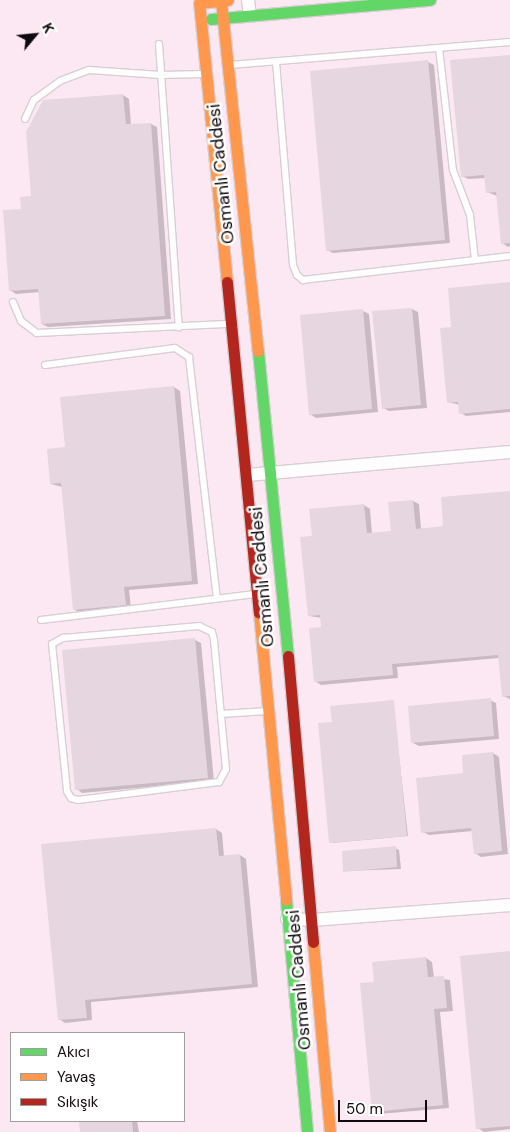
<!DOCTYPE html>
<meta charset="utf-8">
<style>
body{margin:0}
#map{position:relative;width:510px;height:1132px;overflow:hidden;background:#faf1f6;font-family:"DM Sans",sans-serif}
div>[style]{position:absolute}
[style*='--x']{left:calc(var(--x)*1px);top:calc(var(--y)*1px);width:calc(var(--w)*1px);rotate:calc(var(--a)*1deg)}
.built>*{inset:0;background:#fbe8f3}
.shadow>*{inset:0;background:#0003}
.building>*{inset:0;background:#e6d6e0}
.roads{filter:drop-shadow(1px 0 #d7cfd3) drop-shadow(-1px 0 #d7cfd3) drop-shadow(0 1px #d7cfd3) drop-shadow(0 -1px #d7cfd3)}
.lane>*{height:6px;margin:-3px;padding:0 3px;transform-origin:3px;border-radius:3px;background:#fefdfe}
.street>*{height:12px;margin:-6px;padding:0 6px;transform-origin:6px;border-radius:6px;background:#fefdfe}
.fast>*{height:11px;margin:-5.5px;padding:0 5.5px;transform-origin:5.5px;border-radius:5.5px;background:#63d668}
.slow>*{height:11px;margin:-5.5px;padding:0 5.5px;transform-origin:5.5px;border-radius:5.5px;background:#ff974d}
.jam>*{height:11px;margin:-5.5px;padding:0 5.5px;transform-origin:5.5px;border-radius:5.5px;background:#b3261e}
span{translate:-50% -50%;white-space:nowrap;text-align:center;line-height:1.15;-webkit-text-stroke:5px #fff;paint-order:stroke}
.street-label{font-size:18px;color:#10090d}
.legend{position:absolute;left:10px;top:1032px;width:175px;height:90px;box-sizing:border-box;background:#fff;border:1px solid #9f9d9e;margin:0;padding:6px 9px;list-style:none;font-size:15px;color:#10090d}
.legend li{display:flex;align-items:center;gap:10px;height:25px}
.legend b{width:25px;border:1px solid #9f9d9e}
.north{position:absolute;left:10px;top:10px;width:50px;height:50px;-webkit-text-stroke:4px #fff;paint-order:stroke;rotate:62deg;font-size:14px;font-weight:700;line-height:20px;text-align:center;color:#10090d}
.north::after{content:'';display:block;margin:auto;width:18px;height:22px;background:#10090d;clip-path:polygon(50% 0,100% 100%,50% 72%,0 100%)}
.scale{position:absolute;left:338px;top:1100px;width:89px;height:22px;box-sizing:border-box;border:2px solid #10090d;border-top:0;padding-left:6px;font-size:15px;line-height:18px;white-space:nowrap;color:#10090d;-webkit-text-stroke:4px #fff;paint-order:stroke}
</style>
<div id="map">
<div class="built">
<i style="clip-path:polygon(evenodd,0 0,510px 0,510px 1132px,0 1132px,0 0,11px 1033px,184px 1033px,184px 1121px,11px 1121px,11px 1033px)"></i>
</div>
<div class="shadow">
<i style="clip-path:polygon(510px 56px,510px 246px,508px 247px,502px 243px,497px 196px,487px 192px,486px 178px,468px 179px,462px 176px)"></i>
<i style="clip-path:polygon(428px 62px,434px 65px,450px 243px,333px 253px,327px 250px)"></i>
<i style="clip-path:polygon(123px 95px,129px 99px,131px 125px,151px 124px,157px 127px,171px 319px,48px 327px,42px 324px,40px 292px,16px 294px,10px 290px,22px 210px)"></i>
<i style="clip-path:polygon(510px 283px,510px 412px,466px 416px,461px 413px,460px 405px,448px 402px,453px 328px)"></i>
<i style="clip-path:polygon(412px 309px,418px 312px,427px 408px,389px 411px,383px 408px)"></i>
<i style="clip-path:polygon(363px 311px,369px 314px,378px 412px,316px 418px,310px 414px)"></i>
<i style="clip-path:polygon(174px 387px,180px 391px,198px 584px,129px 590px,131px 608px,80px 613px,74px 609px,62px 487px,51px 484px,66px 448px)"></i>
<i style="clip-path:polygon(510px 492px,510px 699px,503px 696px,499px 658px,397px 667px,398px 678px,321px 685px,315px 681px,323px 628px,322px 618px,309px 616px,313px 537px,364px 505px,370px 509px,372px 534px,392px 532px,413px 501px,419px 504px,421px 529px,445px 527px)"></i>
<i style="clip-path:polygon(195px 640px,201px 643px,214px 781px,82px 793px,77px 789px)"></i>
<i style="clip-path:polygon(490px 700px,496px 703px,499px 739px,419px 746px,413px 743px)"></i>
<i style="clip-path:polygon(393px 702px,408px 836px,332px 843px,333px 723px)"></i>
<i style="clip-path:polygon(493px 753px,499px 757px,508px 854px,481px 857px,475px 853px,473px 831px,429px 835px,423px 832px)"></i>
<i style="clip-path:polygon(216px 829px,222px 833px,224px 857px,240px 855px,246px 859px,258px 987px,91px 1002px,92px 1020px,65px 1023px,59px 1019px)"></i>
<i style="clip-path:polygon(395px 848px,399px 850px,401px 869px,345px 871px)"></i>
<i style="clip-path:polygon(510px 952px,510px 1129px,484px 1132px,478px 1128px)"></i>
<i style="clip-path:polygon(426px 958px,432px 962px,434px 978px,450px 980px,453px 1011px,440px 1012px,449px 1108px,379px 1114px,373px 1111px,374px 963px)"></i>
<i style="clip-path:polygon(80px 1121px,137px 1121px,139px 1132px,81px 1132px)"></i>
</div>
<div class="building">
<i style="clip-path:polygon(510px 55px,510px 243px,501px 244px,496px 192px,486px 193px,484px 175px,461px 177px,450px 60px)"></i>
<i style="clip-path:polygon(428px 60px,445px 240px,326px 251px,310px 71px)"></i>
<i style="clip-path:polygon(123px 94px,126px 124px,151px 123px,165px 316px,41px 324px,38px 289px,9px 291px,3px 210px,21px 209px,20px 197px,31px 196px,26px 132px,43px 100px)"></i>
<i style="clip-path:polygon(510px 282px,510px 409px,459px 414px,458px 402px,447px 403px,440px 328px,451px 327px,448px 288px)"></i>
<i style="clip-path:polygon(412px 308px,421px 405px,382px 409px,372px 311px)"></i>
<i style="clip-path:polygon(363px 309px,372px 409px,309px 415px,300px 315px)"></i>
<i style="clip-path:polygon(174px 386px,192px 581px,124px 587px,126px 605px,73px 610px,61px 483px,50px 484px,47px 449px,65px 447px,60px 397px)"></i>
<i style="clip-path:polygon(510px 491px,510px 696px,502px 697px,498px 655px,392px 664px,393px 675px,314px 682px,309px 628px,321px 627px,320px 615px,308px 616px,300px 537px,312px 536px,309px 509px,364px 504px,367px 533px,391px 531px,388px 502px,413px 500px,416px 529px,443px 526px,441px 497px)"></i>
<i style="clip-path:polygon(195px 638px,208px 778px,75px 790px,62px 650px)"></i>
<i style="clip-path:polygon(491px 698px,494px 736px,411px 743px,408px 706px)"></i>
<i style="clip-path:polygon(394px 700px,407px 836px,329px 843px,318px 723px,332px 722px,330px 706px)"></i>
<i style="clip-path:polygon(493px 752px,502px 851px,474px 854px,471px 828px,421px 833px,416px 778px,463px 773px,462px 755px)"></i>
<i style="clip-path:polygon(216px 828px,219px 856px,240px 854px,252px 984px,85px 1000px,87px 1018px,58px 1020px,41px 844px)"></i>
<i style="clip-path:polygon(396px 846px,397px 867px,343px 872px,342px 851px)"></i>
<i style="clip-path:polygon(510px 951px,510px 1126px,476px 1129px,460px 956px)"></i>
<i style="clip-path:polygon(426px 957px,428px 977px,444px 976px,447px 1008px,434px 1009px,443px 1105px,372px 1112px,360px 983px,374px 982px,372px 962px)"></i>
<i style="clip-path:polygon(79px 1121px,132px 1121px,133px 1132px,80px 1132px)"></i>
</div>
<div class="roads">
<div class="lane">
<i style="--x:159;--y:44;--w:284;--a:86"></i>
<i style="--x:439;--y:48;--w:123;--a:83.5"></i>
<i style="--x:453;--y:170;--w:48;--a:69.3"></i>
<i style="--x:470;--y:215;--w:45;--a:83.7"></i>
<i style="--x:276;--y:62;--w:204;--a:85.2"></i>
<i style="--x:293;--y:265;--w:11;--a:68"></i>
<i style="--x:297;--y:275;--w:8;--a:40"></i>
<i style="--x:303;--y:280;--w:208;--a:-6.6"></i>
<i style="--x:230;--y:65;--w:281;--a:-4.7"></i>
<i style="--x:25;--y:119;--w:21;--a:-65"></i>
<i style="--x:34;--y:100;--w:32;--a:-36"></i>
<i style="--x:60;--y:81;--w:31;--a:-21"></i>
<i style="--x:89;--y:70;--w:72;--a:4"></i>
<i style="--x:161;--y:75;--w:42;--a:-1.4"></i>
<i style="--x:13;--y:302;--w:21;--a:67"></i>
<i style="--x:21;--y:321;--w:20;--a:37"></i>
<i style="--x:37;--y:333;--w:194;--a:-2.7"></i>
<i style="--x:45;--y:365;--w:131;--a:-7.5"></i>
<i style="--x:175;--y:348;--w:17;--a:33"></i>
<i style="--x:189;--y:357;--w:243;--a:83.4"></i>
<i style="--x:41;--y:620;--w:218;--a:-6.9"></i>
<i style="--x:199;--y:626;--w:14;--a:25"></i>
<i style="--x:212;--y:632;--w:8;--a:76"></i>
<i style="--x:214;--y:640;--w:130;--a:84.7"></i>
<i style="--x:226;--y:769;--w:15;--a:118"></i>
<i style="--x:219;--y:782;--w:142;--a:172.7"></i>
<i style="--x:78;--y:800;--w:7;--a:-164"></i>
<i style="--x:71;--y:798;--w:8;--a:-120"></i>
<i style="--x:67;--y:791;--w:148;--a:-95.8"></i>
<i style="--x:52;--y:644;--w:13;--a:-29"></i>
<i style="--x:63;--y:638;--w:137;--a:-5"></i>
<i style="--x:221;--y:714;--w:46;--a:-3.7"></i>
</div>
<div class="street">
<i style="--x:248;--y:0;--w:16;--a:83"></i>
<i style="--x:247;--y:475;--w:264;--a:-5"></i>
<i style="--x:287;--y:919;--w:25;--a:2"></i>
<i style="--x:312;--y:920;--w:199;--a:-4.3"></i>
</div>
<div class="fast">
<i style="--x:211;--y:19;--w:220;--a:-5"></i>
<i style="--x:258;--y:351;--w:306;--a:84.4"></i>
<i style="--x:286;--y:900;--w:233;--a:84.8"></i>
</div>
<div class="slow">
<i style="--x:221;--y:1;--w:352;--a:84"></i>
<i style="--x:227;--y:282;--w:280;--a:-95.7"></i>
<i style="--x:199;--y:3;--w:29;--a:-6"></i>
<i style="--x:259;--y:612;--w:289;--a:84.6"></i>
<i style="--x:313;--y:942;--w:191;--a:84.9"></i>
</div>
<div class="jam">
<i style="--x:227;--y:282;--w:332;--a:84.5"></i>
<i style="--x:288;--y:656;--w:287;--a:85"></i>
</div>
</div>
<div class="street-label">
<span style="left:221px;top:174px;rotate:-96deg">Osmanlı Caddesi</span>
<span style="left:262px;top:577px;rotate:-95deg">Osmanlı Caddesi</span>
<span style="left:299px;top:980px;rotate:-95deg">Osmanlı Caddesi</span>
</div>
<ul class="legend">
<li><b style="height:6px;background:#63d668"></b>Akıcı</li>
<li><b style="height:6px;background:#ff974d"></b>Yavaş</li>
<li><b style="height:6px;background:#b3261e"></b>Sıkışık</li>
</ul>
<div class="north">K</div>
<div class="scale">50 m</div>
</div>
